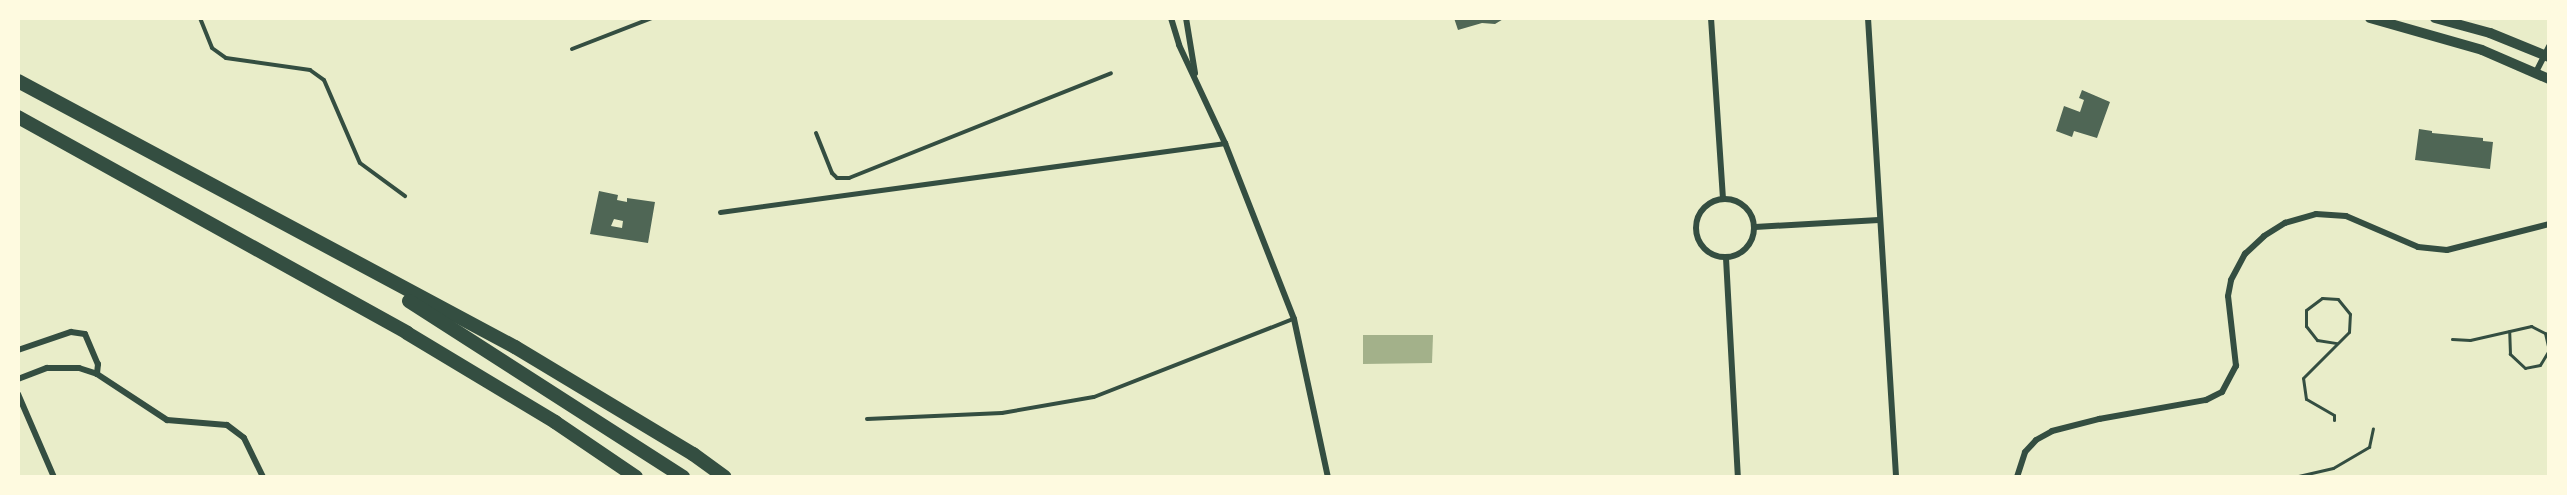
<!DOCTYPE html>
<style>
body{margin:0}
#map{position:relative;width:2567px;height:495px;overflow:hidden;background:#e9edc9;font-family:"Golos Text",sans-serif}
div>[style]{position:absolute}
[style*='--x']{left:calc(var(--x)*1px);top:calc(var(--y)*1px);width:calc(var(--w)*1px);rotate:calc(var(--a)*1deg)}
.water>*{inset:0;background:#a3b18a}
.building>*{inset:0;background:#4f6655}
.path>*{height:3px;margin:-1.5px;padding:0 1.5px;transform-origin:1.5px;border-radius:1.5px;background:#344e41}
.service>*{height:4px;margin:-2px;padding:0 2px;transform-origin:2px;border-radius:2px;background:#344e41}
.pedestrian>*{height:5px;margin:-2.5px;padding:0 2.5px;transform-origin:2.5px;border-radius:2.5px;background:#344e41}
.minor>*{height:6px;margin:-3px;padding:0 3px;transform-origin:3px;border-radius:3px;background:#344e41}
.minor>.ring{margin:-3px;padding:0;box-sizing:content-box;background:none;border:6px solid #344e41;border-radius:50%}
.secondary>*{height:10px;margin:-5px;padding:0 5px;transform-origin:5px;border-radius:5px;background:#344e41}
.motorway>*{height:14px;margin:-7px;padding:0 7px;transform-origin:7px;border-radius:7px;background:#344e41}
span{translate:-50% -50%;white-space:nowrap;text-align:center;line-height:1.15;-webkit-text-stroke:5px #fefae0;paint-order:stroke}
.frame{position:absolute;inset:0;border:20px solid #fefae0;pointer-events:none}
</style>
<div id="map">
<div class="water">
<i style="clip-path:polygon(1363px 335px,1433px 335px,1432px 363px,1363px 364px)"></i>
</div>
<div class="building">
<i style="clip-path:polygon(1454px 18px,1505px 18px,1495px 24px,1482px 23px,1458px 30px)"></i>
<i style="clip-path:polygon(2082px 90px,2110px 102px,2097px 138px,2074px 131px,2072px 137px,2056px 131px,2064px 106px,2080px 112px,2084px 100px,2079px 98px)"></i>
<i style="clip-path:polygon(2419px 129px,2432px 131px,2432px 133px,2483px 138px,2483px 141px,2493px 142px,2490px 169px,2415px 160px)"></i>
<i style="clip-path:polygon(evenodd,599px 191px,618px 195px,617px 200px,627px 202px,627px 198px,655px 202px,648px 243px,590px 234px,599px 191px,614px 219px,623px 221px,622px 228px,611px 226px,614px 219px)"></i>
</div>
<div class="path">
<i style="--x:2452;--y:339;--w:18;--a:3"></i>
<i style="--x:2470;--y:340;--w:63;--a:-12.9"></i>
<i style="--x:2531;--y:326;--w:16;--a:27"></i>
<i style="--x:2545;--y:333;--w:17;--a:77"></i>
<i style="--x:2549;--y:350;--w:17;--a:121"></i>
<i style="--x:2540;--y:365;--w:15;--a:169"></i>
<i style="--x:2525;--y:368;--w:21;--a:-137"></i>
<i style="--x:2510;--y:354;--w:23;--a:-92"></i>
<i style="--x:2334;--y:420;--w:5;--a:-90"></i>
<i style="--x:2334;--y:415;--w:32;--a:-150"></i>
<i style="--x:2306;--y:399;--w:21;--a:-98"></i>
<i style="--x:2303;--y:378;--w:65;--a:-45"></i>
<i style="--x:2349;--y:332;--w:18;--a:-87"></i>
<i style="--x:2350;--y:314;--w:19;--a:-129"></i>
<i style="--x:2338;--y:299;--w:16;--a:-176"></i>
<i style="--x:2322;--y:298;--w:20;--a:143"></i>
<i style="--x:2306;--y:310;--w:16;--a:90"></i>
<i style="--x:2306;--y:326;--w:18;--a:52"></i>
<i style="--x:2317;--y:340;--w:20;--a:9"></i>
<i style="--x:2294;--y:477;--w:40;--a:-13"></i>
<i style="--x:2333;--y:468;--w:42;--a:-30.3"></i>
<i style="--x:2369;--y:447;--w:19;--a:-78"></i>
</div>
<div class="service">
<i style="--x:200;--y:18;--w:32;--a:68"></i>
<i style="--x:212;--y:48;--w:17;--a:36"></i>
<i style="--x:226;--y:58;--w:85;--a:8.1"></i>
<i style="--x:310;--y:70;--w:17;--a:36"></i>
<i style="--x:324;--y:80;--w:90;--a:66.6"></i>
<i style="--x:360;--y:163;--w:56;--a:36.3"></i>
<i style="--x:572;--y:49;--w:86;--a:-21.2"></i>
<i style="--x:816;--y:133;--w:43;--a:68.2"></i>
<i style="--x:832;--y:173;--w:7;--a:45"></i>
<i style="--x:837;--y:178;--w:12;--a:0"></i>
<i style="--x:849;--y:178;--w:282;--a:-21.8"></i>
<i style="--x:867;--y:419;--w:135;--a:-2.5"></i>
<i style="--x:1002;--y:413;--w:93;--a:-9.9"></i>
<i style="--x:1094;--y:397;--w:214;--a:-21.4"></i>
</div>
<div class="pedestrian">
<i style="--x:720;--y:212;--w:510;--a:-7.78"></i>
</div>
<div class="minor">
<i style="--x:1171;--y:18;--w:28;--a:73"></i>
<i style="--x:1179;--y:45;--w:108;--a:64.9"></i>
<i style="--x:1225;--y:143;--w:189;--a:68.6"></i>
<i style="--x:1294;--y:319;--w:162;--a:77.9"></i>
<i style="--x:1186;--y:18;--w:56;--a:80.7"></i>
<i style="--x:1711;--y:18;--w:181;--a:86.2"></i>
<i style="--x:1868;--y:18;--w:460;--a:86.5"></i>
<i style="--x:2536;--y:72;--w:29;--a:-63"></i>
<i class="ring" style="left:1696px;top:199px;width:52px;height:52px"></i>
<i style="--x:1755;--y:227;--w:124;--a:-3.2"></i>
<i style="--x:1726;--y:258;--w:219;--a:86.9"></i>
<i style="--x:18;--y:350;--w:56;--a:-18.8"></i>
<i style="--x:71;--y:332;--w:14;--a:8"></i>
<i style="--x:85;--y:334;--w:33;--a:67"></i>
<i style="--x:98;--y:364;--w:10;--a:96"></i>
<i style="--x:18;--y:379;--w:31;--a:-21"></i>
<i style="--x:47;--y:368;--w:32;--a:0"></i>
<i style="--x:79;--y:368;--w:19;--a:18"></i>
<i style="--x:97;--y:374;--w:84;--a:33.3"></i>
<i style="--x:167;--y:420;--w:60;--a:4.8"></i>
<i style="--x:227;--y:425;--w:21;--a:37"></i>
<i style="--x:244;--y:438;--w:43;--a:64"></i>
<i style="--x:18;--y:394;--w:90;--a:66.6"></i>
<i style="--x:2017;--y:477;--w:26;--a:-72"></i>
<i style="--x:2025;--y:452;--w:16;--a:-47"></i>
<i style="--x:2036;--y:440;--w:18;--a:-29"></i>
<i style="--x:2052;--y:431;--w:49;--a:-14.3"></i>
<i style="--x:2099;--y:419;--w:109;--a:-10.1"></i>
<i style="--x:2206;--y:400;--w:18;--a:-27"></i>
<i style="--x:2222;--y:392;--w:30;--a:-62"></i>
<i style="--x:2236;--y:366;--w:70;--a:-96.5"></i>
<i style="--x:2228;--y:296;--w:16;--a:-79"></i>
<i style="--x:2231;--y:280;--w:30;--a:-62"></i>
<i style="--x:2245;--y:254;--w:26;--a:-43"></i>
<i style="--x:2264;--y:236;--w:25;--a:-32"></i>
<i style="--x:2285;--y:223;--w:32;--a:-16"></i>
<i style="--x:2316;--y:214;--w:30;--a:4"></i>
<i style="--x:2346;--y:216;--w:78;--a:23.3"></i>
<i style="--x:2418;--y:247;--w:29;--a:6"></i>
<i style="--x:2447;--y:250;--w:105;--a:-14.3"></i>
</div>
<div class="secondary">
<i style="--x:2370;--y:18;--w:116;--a:15.9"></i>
<i style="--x:2482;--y:50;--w:73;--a:23.4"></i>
<i style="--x:2435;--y:18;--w:57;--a:15.3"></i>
<i style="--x:2490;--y:33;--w:64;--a:22.1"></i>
</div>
<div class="motorway">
<i style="--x:18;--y:81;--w:564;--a:28.16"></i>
<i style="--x:515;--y:347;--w:208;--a:31"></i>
<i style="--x:693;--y:454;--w:39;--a:36"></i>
<i style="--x:18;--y:117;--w:445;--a:29"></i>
<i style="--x:407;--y:333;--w:173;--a:31"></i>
<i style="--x:555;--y:422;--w:98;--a:34.2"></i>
<i style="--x:409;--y:301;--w:326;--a:32.7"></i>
</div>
<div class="frame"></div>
</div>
